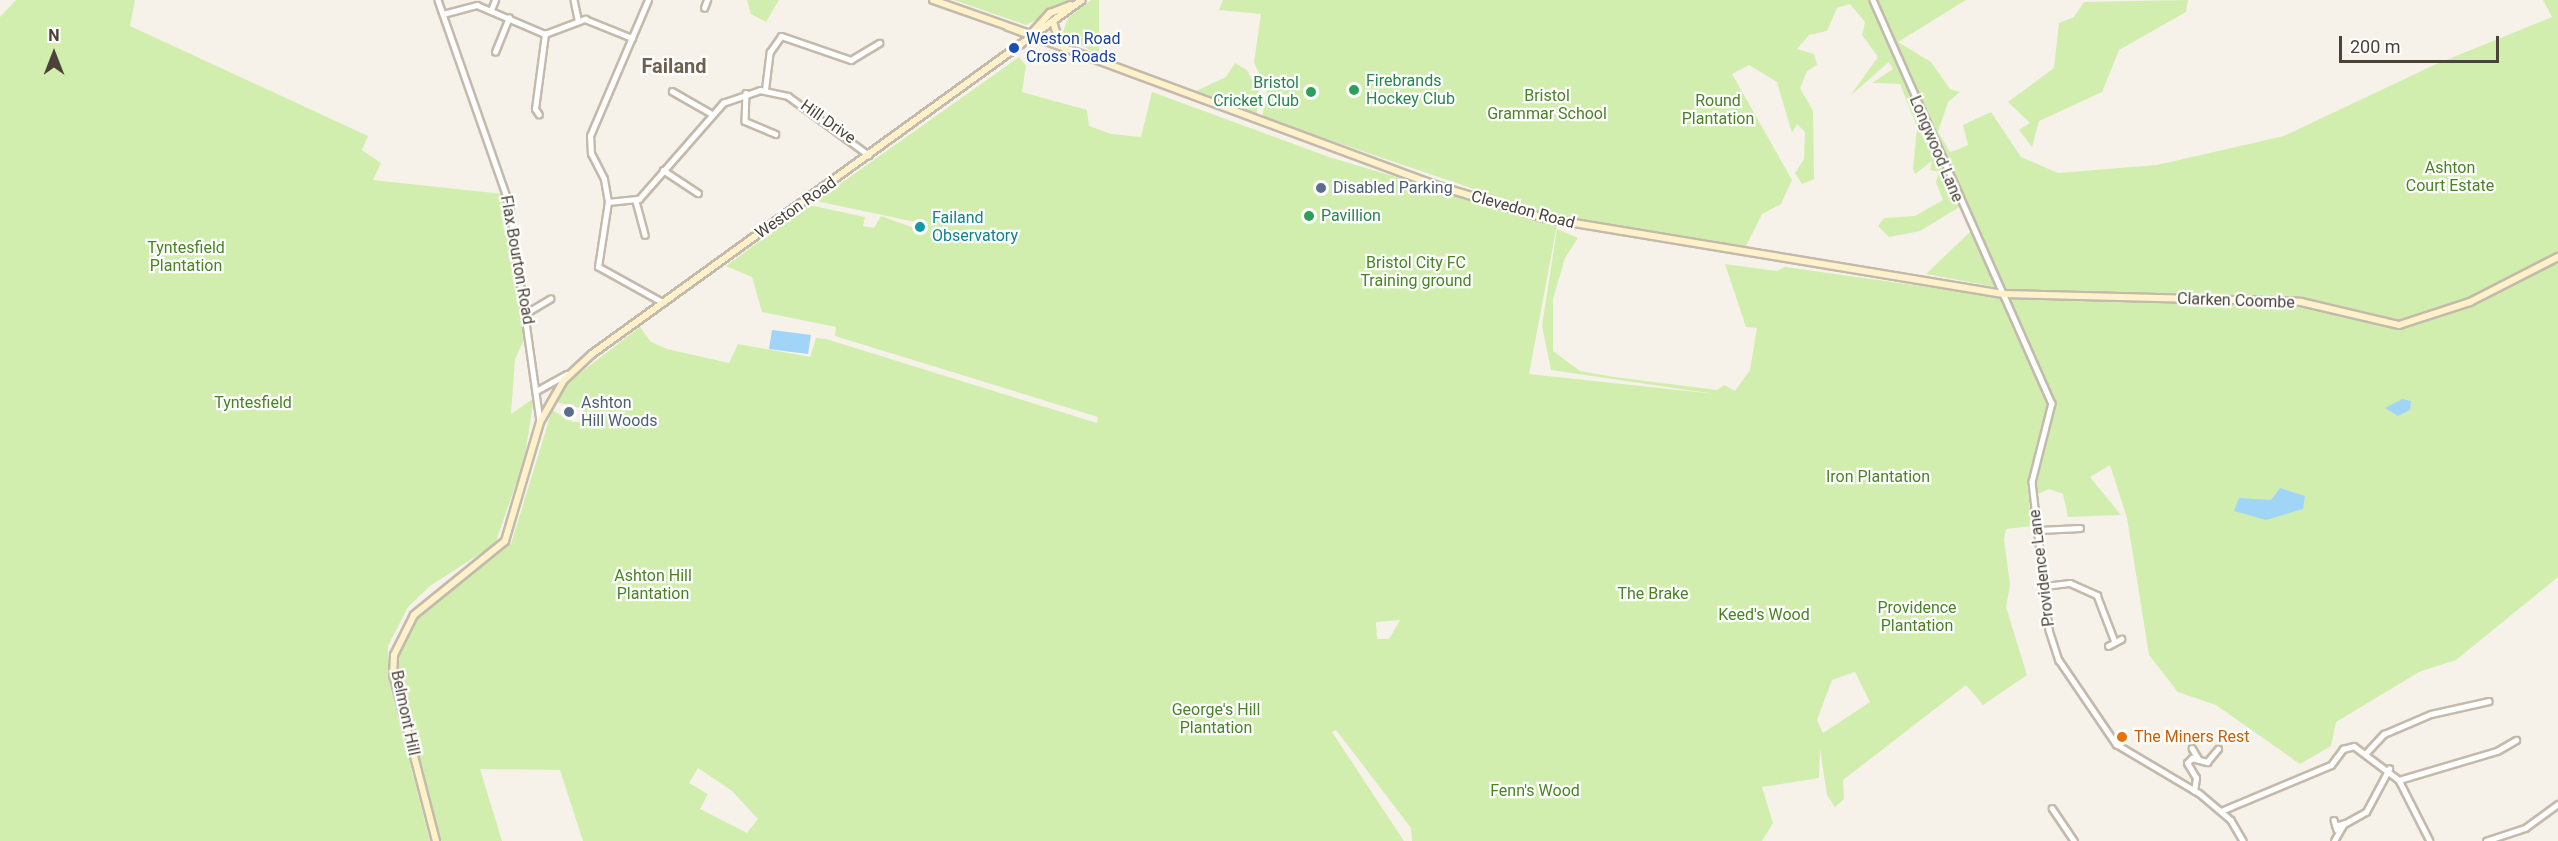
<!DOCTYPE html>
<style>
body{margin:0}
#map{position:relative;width:2558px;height:841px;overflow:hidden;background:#f6f2ea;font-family:Roboto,sans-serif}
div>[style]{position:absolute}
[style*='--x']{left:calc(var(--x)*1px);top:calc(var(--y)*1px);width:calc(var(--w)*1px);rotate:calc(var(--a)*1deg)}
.green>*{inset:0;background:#d2eeaf}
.water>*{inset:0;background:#a1d5f8}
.roads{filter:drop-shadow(2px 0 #c3baab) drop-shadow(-2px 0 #c3baab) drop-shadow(0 2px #c3baab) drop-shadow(0 -2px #c3baab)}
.street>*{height:4.5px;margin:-2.25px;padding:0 2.25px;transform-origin:2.25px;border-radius:2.25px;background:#fff}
.secondary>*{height:6px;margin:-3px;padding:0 3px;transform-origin:3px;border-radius:3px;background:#fff2cb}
.dots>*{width:16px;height:16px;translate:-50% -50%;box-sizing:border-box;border:3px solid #fff;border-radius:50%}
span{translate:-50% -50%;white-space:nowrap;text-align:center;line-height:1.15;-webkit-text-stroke:4.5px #fff;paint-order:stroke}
.transit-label{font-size:16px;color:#164399}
.left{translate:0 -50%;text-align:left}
.leisure-label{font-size:16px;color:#27864d}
.right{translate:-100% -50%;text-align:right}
.park-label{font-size:16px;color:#498423}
.street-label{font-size:16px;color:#4b4337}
.service-label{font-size:16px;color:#4e5e75}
.culture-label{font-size:16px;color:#0d838f}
.food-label{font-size:16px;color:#c56008}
.quarter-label{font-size:20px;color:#6f614d;font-weight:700}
.north{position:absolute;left:24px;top:24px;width:60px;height:60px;-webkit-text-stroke:4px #fff;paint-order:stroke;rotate:0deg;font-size:16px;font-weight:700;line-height:24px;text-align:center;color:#4b4337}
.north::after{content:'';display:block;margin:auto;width:21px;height:27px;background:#4b4337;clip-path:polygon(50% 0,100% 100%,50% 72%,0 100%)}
.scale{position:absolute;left:2339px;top:36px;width:160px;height:27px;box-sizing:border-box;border:3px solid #4b4337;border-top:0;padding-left:8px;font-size:18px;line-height:21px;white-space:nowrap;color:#4b4337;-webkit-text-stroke:4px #fff;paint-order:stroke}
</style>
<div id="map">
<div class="green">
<i style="clip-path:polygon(16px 0,135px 0,130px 26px,368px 136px,362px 150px,381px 163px,373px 180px,503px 194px,526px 336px,515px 359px,511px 414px,534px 398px,524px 461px,495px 544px,430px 586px,408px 607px,388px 646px,389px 682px,430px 841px,0 841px,0 17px)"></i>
<i style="clip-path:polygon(747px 0,779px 0,766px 22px,751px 14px)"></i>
<i style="clip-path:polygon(954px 0,1074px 0,1026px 25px)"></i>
<i style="clip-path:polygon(1091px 0,1099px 0,1099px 55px,1062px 35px,1068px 18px)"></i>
<i style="clip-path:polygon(evenodd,1223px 0,1966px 0,1898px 42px,1931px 62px,1950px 89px,1960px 92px,1948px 102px,1938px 132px,1950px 152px,1959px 149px,1968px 145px,1963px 125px,1991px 112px,2021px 157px,2058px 173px,2157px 165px,2284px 136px,2434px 65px,2552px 17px,2543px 0,2558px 0,2558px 577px,2456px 660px,2419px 672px,2336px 722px,2331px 746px,2300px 764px,2216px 705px,2178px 692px,2149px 655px,2127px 518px,2110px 465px,2090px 477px,2121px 515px,2068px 517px,2063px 494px,2049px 489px,2038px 494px,2032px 462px,2027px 483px,2032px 526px,2006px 529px,2004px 539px,2010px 585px,2006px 607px,2027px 675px,1983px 705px,1966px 685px,1843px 780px,1844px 799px,1835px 807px,1827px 795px,1820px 749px,1819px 778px,1762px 787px,1773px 823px,1762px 841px,1412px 841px,1411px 828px,1336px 730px,1332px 732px,1404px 841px,583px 841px,560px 770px,480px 769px,502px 841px,440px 841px,398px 676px,398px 653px,413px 620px,511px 544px,552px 410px,573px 422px,585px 422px,583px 409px,556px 402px,567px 383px,640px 327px,651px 342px,667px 349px,729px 363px,738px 344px,810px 357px,816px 338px,826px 339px,1097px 423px,1098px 417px,835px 336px,836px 327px,762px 312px,752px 277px,726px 266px,809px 205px,865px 217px,863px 226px,874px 228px,881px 216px,922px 231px,926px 225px,920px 223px,816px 201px,1019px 57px,1026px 66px,1022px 92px,1087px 110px,1089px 126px,1111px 134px,1141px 137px,1152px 92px,1329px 157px,1557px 225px,1529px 374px,1715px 394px,1551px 370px,1542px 326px,1557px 229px,1578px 238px,1565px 258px,1553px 299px,1553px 351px,1580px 371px,1614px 377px,1717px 390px,1724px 385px,1735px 391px,1750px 370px,1757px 328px,1746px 327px,1725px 264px,1777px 271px,1785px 267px,2021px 300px,2017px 291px,1926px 274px,1972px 230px,1961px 206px,1920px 231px,1889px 237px,1878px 226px,1884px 218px,1915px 216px,1943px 200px,1936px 182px,1939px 172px,1930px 170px,1932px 161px,1915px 174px,1913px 169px,1917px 127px,1900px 84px,1872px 83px,1893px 69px,1889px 62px,1850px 96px,1878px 57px,1862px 35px,1865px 22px,1850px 4px,1837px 8px,1827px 31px,1809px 35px,1797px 49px,1814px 54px,1817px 65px,1807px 71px,1800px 88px,1813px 111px,1814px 179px,1802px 184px,1795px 173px,1804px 159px,1805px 132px,1797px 124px,1792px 133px,1777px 82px,1749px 65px,1732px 74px,1792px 180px,1781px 204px,1762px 214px,1745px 248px,1544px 213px,1262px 117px,1267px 92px,1254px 62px,1261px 14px,1219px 10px,1223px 0,1400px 620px,1389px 639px,1377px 639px,1376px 622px,1400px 620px,1223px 0,1855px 672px,1870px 702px,1823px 733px,1817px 720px,1832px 680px,1855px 672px,1223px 0,698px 768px,732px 791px,758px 819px,747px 833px,700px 809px,708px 794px,689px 783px,698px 768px)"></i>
<i style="clip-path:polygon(2188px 0,2186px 12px,2119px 50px,2102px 92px,2039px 121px,2032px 147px,2019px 130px,2030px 123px,2008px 102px,2054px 68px,2059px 23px,2074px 17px,2084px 2px)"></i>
<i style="clip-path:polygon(1235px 63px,1247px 70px,1260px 94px,1256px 115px,1194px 92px,1226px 77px)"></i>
</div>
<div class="water">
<i style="clip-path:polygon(772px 330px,811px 335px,808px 354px,769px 349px)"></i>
<i style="clip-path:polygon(2402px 399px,2411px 401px,2410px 410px,2398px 416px,2385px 408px)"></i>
<i style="clip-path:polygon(2280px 488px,2305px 496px,2303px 509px,2266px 520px,2234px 511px,2239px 498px,2271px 500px)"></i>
</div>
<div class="roads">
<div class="street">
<i style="--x:438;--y:0;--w:215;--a:70.7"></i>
<i style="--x:509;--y:203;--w:220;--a:81.9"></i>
<i style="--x:574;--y:0;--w:19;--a:78"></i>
<i style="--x:1873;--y:0;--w:441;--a:66.1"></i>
<i style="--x:2052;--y:403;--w:81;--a:104.2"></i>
<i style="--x:2032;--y:482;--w:149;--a:83.4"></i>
<i style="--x:2049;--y:630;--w:32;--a:72"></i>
<i style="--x:2059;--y:660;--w:102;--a:55.8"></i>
<i style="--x:2116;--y:744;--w:96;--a:30.6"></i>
<i style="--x:2199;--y:793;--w:42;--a:40.2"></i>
<i style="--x:2231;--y:820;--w:24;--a:60"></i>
<i style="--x:704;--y:8;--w:9;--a:-69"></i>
<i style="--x:491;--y:10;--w:11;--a:-68"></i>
<i style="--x:443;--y:14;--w:35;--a:-15"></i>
<i style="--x:477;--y:5;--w:74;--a:23.1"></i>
<i style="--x:545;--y:34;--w:43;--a:-20.6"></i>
<i style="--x:585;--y:19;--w:51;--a:22"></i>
<i style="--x:495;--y:52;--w:37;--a:-68"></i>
<i style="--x:765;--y:90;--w:38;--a:-83"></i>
<i style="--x:770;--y:52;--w:19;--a:-55"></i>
<i style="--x:781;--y:36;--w:74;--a:18.9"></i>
<i style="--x:851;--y:60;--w:33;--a:-31"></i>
<i style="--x:672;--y:91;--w:46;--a:29.9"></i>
<i style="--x:746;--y:93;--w:28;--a:92"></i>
<i style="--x:745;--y:121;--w:33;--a:23"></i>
<i style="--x:539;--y:115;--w:7;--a:-124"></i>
<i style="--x:535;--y:109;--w:76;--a:-82.4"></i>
<i style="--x:663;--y:170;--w:42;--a:33.3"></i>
<i style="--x:636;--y:201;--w:35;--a:75"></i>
<i style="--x:608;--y:202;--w:23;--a:-100"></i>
<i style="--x:604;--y:179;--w:28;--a:-117"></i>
<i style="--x:591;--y:154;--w:18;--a:-93"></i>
<i style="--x:590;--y:136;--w:148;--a:-66.9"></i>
<i style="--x:663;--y:303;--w:74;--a:-151"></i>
<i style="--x:598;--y:267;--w:66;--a:-81.3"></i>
<i style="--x:608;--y:202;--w:31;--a:-6"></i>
<i style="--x:639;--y:199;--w:128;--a:-48.8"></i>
<i style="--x:723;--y:103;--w:39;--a:-19"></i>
<i style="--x:760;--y:90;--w:29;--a:12"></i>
<i style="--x:788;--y:96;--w:100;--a:36.1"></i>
<i style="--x:528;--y:312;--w:26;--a:-31"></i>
<i style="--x:538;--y:390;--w:33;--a:-29"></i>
<i style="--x:2039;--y:530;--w:41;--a:-2.8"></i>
<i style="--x:2045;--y:586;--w:25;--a:-7"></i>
<i style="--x:2070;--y:583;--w:30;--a:24"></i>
<i style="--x:2097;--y:595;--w:50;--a:69"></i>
<i style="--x:2108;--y:646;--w:15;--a:-28"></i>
<i style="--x:2192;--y:748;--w:12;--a:59"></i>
<i style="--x:2366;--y:753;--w:26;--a:-47"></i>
<i style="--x:2384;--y:734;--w:51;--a:-23.1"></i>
<i style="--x:2431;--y:714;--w:59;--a:-12.6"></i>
<i style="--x:2399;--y:780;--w:102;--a:-16.5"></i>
<i style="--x:2497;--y:751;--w:22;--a:-30"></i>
<i style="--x:2194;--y:791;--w:13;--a:-81"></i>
<i style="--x:2196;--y:778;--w:17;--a:-121"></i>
<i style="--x:2187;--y:763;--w:7;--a:-45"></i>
<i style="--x:2192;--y:758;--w:16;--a:15"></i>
<i style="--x:2207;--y:762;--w:17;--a:-50"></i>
<i style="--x:2052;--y:808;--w:40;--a:56"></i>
<i style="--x:2221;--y:811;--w:119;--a:-22.7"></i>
<i style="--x:2331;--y:765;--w:20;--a:-53"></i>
<i style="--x:2343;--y:749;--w:11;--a:-15"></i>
<i style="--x:2354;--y:746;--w:56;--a:37.1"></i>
<i style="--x:2399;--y:780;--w:68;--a:63.1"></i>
<i style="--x:2334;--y:820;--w:10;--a:73"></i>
<i style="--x:2344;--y:824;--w:25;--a:-29"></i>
<i style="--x:2366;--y:812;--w:49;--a:-61.9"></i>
<i style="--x:2334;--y:841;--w:20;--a:-60"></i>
<i style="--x:2344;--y:824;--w:8;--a:166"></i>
<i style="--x:2486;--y:841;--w:41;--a:-18.4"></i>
<i style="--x:2525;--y:828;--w:41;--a:-36"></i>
</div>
<div class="secondary">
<i style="--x:933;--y:0;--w:127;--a:19.3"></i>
<i style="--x:1053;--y:21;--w:26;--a:74"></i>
<i style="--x:1008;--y:27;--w:452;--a:20.3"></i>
<i style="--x:1432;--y:184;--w:117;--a:16.9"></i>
<i style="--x:1544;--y:218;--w:467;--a:9.4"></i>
<i style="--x:2005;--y:294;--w:296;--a:1.5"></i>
<i style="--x:2301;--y:302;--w:101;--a:13.2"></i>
<i style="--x:2399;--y:325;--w:75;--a:-17.9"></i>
<i style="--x:2470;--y:302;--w:99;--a:-27.1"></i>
<i style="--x:1030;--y:35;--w:30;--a:-48"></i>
<i style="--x:1050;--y:13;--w:22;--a:-21"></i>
<i style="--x:436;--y:841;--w:171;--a:-104.5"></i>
<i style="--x:393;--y:675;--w:20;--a:-87"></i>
<i style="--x:394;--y:655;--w:45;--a:-63.4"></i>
<i style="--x:414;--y:615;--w:117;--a:-39.1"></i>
<i style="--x:505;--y:541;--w:124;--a:-73.6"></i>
<i style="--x:540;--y:422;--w:48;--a:-60.3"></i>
<i style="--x:564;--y:380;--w:38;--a:-43"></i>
<i style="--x:592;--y:354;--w:604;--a:-35.85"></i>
</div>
</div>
<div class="dots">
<i style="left:1014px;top:48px;background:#1a4fb4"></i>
<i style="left:1354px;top:90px;background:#2e9e5b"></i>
<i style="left:1311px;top:92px;background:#2e9e5b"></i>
<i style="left:1321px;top:188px;background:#5c6f8a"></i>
<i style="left:1309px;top:216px;background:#2e9e5b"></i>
<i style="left:920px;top:227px;background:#0f9aa8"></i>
<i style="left:569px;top:412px;background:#5c6f8a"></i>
<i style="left:2122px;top:737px;background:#e8710a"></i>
</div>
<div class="transit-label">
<span class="left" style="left:1026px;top:48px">Weston Road<br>Cross Roads</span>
</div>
<div class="leisure-label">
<span class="left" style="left:1366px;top:90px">Firebrands<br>Hockey Club</span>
<span class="right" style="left:1299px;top:92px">Bristol<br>Cricket Club</span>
<span class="left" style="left:1321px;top:216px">Pavillion</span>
</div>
<div class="park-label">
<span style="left:1547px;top:105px">Bristol<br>Grammar School</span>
<span style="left:1718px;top:110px">Round<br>Plantation</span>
<span style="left:2450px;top:177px">Ashton<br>Court Estate</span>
<span style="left:186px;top:257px">Tyntesfield<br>Plantation</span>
<span style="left:1416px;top:272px">Bristol City FC<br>Training ground</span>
<span style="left:253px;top:403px">Tyntesfield</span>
<span style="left:1878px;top:477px">Iron Plantation</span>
<span style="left:653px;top:585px">Ashton Hill<br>Plantation</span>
<span style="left:1653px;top:594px">The Brake</span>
<span style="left:1917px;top:617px">Providence<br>Plantation</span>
<span style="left:1764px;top:615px">Keed's Wood</span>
<span style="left:1216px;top:719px">George's Hill<br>Plantation</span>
<span style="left:1535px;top:791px">Fenn's Wood</span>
</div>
<div class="street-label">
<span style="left:828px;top:122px;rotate:35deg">Hill Drive</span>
<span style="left:1936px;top:149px;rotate:67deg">Longwood Lane</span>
<span style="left:796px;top:208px;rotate:-35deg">Weston Road</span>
<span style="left:1523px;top:210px;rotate:15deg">Clevedon Road</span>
<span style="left:517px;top:260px;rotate:80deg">Flax Bourton Road</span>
<span style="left:2236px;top:301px;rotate:2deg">Clarken Coombe</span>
<span style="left:2042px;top:568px;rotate:-97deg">Providence Lane</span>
<span style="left:405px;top:713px;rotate:78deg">Belmont Hill</span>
</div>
<div class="service-label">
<span class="left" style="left:1333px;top:188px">Disabled Parking</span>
<span class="left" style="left:581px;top:412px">Ashton<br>Hill Woods</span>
</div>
<div class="culture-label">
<span class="left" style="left:932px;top:227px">Failand<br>Observatory</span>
</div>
<div class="food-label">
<span class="left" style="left:2134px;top:737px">The Miners Rest</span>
</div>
<div class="quarter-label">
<span style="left:674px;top:66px">Failand</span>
</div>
<div class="north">N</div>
<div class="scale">200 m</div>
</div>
